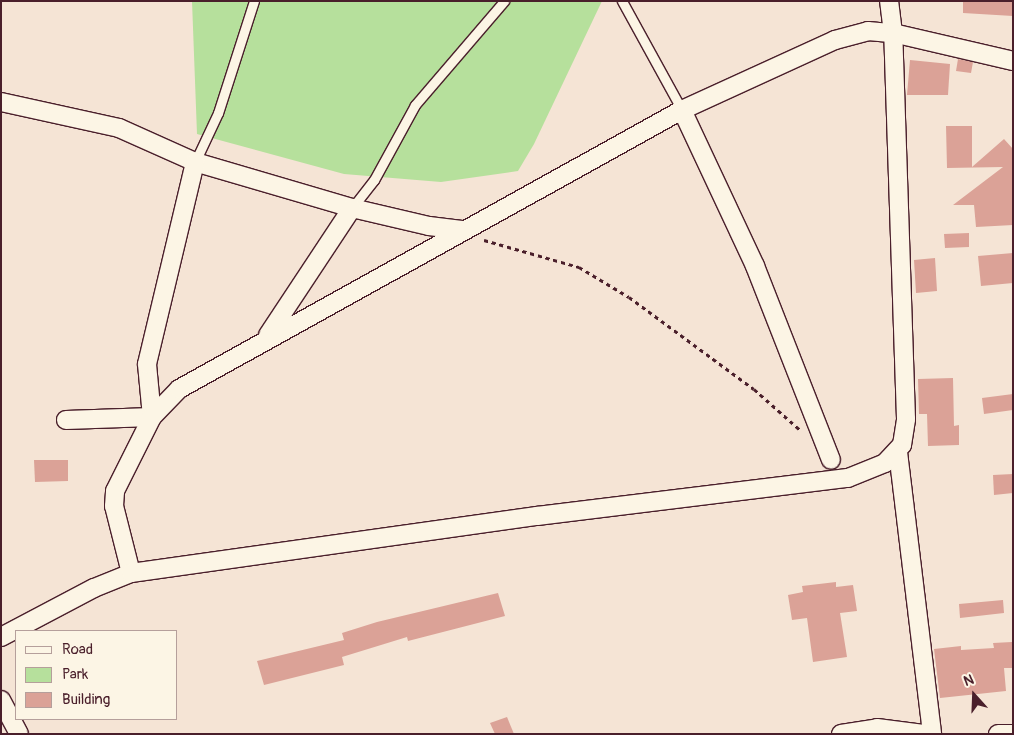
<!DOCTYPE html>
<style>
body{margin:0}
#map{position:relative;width:1014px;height:735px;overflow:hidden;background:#f5e4d5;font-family:Pangolin,sans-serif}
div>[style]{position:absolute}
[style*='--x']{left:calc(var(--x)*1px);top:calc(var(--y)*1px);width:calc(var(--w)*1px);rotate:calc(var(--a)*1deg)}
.green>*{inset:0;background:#b6e09c}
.building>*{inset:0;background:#dba297}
.path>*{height:3px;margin-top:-1.5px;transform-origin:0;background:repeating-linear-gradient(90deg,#4a1f2b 0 4px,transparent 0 8px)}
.roads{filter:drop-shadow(1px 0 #4a1f2b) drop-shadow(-1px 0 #4a1f2b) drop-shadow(0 1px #4a1f2b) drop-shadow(0 -1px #4a1f2b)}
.service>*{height:9px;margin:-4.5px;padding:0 4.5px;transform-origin:4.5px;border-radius:4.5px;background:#fcf5e5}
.minor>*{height:18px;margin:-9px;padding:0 9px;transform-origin:9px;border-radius:9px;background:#fcf5e5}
span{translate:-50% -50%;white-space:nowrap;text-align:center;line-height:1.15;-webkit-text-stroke:4px #fcf5e5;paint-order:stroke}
.frame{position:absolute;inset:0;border:2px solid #4a1f2b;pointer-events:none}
.legend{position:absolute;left:15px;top:630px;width:162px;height:90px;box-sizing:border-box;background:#fcf5e5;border:1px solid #b59f9b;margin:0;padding:6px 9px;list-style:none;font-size:15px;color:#4a1f2b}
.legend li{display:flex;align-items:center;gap:10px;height:25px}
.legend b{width:25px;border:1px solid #b59f9b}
.north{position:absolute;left:949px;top:670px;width:50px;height:50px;-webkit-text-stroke:4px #fcf5e5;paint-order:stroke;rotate:340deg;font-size:14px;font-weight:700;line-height:20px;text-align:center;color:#4a1f2b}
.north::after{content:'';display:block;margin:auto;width:18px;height:22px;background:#4a1f2b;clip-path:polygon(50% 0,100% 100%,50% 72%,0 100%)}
</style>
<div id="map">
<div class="green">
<i style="clip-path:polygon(192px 1px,602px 1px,534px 144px,518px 171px,441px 182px,344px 174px,197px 134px)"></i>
</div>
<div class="building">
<i style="clip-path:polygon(963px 1px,1013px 1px,1013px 16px,963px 13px)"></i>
<i style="clip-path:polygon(958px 59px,973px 62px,971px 73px,956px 71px)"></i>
<i style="clip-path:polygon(910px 60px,950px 64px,948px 95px,907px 95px)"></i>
<i style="clip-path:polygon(946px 126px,972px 126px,972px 167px,1004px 139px,1013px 149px,1013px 225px,976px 227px,974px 205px,953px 205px,1003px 167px,947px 168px)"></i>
<i style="clip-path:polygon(969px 233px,969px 247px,945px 248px,944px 234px)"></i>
<i style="clip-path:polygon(1013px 253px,1013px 283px,981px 286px,978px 256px)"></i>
<i style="clip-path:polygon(935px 258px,937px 291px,916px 293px,914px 260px)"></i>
<i style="clip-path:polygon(953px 378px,954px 426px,959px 425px,959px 445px,928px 446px,927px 414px,919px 414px,918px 379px)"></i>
<i style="clip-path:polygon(1013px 394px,1013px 410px,984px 414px,982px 398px)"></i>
<i style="clip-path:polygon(34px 460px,68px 460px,68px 481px,35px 482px)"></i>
<i style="clip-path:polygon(1013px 474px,1013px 493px,994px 495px,993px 475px)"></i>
<i style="clip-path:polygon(836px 582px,836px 587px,853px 585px,857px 611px,840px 613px,847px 657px,813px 662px,807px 618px,792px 620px,788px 595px,803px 592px,802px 586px)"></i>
<i style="clip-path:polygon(498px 593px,505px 616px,408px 641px,407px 637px,342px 657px,344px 665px,264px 685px,257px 661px,344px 640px,342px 633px,377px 622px)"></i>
<i style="clip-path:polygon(1003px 600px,1004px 613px,960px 618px,959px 604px)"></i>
<i style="clip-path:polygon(1012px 642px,1013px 668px,1004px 668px,1006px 691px,940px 698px,934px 649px,961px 646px,961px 650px,994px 648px,993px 643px)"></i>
<i style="clip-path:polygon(507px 717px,514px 734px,495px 734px,490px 723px)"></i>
</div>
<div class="path">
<i style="--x:484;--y:240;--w:99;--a:15.9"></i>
<i style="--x:579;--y:267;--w:58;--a:31"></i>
<i style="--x:629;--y:297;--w:155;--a:36.4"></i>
<i style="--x:754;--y:389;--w:62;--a:41.7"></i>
</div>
<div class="roads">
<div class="service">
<i style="--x:622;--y:1;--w:124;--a:61.2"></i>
<i style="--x:195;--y:162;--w:54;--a:-64.9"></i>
<i style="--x:218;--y:113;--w:118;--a:-72.2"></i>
<i style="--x:352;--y:208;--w:36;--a:-52"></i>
<i style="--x:374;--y:180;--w:85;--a:-61.3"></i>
<i style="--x:415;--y:105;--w:137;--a:-49.4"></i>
</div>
<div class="minor">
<i style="--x:1;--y:102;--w:121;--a:12.4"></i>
<i style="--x:119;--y:128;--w:83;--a:24.1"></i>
<i style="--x:195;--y:162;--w:164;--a:16.3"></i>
<i style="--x:352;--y:208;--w:79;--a:13.2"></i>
<i style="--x:429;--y:226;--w:33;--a:7"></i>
<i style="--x:682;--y:110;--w:172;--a:64.9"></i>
<i style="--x:755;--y:266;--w:208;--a:68.6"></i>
<i style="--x:268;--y:335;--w:152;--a:-56.5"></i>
<i style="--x:66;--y:420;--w:86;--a:-2"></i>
<i style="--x:152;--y:417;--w:53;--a:-95.4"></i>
<i style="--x:147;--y:364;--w:208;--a:-76.6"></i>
<i style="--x:898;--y:452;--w:284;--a:83.1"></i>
<i style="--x:131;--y:573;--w:69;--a:-104.2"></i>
<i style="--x:114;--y:506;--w:15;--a:-86"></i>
<i style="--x:115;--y:491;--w:83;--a:-63.4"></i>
<i style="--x:152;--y:417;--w:39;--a:-46"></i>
<i style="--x:179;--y:389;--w:575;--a:-29.02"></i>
<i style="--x:682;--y:110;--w:168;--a:-24.6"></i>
<i style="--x:835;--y:40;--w:34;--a:-15"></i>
<i style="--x:868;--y:31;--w:25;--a:5"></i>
<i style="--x:893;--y:33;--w:123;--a:13.1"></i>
<i style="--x:1;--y:637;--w:105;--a:-27.8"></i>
<i style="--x:94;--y:588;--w:40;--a:-22"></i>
<i style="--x:131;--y:573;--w:410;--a:-8"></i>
<i style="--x:537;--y:516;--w:313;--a:-7"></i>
<i style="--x:848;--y:478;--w:40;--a:-22"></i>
<i style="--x:885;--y:463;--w:25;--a:-47"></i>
<i style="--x:902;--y:445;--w:26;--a:-81"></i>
<i style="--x:906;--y:419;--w:386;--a:-91.9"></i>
<i style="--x:893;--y:33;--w:32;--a:-97"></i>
<i style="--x:1;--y:700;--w:38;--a:62"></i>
<i style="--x:841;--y:734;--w:36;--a:-9"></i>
<i style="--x:877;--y:728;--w:47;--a:7.3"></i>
<i style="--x:998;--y:734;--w:15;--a:0"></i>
</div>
</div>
<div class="frame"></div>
<ul class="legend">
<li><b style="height:6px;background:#fcf5e5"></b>Road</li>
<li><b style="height:14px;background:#b6e09c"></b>Park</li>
<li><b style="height:14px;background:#dba297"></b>Building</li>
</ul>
<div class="north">N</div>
</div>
